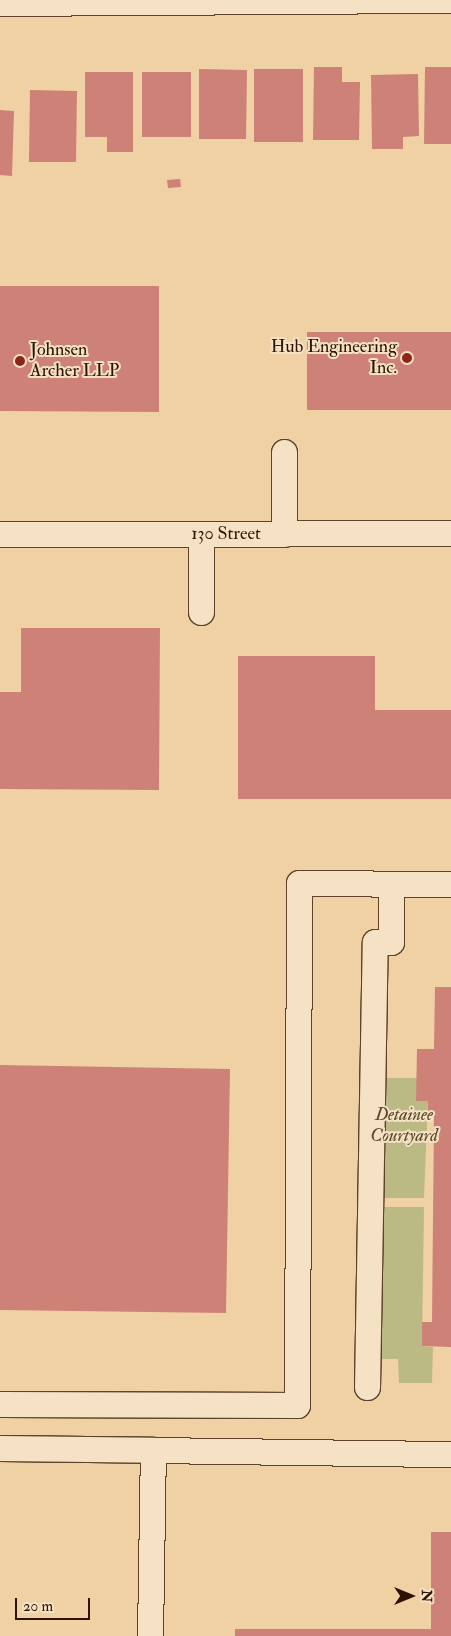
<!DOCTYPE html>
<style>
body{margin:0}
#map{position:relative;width:451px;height:1636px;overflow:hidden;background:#efd1a4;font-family:"IM FELL Double Pica",serif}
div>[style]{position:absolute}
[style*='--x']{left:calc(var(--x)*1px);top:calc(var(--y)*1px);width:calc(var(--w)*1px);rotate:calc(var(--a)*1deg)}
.green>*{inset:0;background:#bcba84}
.building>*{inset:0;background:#ce8176}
.roads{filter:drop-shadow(1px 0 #5e4229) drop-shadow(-1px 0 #5e4229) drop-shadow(0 1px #5e4229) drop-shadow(0 -1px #5e4229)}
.minor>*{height:25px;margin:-12.5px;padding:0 12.5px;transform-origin:12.5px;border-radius:12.5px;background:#f5e1c4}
.dots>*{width:14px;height:14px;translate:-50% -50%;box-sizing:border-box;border:2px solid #f5e1c4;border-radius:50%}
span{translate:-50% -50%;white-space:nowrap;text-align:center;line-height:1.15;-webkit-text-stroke:4px #f5e1c4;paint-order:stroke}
.poi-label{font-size:18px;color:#2d1200}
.right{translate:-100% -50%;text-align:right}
.left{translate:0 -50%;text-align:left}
.street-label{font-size:18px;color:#2d1200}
.park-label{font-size:18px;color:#584428;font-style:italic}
.north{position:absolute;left:386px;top:1571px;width:50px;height:50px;-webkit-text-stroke:4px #f5e1c4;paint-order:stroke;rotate:90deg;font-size:14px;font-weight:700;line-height:20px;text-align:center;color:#2d1200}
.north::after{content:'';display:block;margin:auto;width:18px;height:22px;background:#2d1200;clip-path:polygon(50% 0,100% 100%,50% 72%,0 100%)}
.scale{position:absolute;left:15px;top:1598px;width:75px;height:22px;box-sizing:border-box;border:2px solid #2d1200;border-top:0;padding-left:6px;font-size:15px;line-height:18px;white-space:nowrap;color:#2d1200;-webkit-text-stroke:4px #f5e1c4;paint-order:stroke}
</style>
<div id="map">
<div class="green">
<i style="clip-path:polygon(383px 1078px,417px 1078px,428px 1101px,424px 1198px,382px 1198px)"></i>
<i style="clip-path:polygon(382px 1207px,424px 1207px,422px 1346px,433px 1347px,432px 1383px,399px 1383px,398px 1359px,380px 1359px)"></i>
</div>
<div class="building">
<i style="clip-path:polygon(314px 67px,342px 67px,342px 82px,360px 82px,359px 140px,313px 140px)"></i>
<i style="clip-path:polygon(425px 67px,451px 67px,451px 144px,424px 144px)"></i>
<i style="clip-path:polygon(199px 69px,247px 70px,246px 139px,199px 139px)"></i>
<i style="clip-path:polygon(254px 69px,303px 69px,303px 142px,254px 142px)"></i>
<i style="clip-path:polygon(85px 72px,133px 72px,133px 152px,107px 152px,107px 137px,85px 137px)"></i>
<i style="clip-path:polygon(142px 72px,191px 72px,191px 137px,142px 137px)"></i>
<i style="clip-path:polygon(418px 74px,419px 136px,403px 137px,403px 149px,372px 149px,371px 75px)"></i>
<i style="clip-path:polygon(30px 90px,77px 91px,76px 162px,29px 162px)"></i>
<i style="clip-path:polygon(0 110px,14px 111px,12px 176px,0 175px)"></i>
<i style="clip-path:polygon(180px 179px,181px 187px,168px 188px,167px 180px)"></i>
<i style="clip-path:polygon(0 286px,159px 286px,159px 412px,0 411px)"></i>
<i style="clip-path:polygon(307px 332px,451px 332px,451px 410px,307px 410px)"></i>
<i style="clip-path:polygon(21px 628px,160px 628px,159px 790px,0 789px,0 692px,21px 692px)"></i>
<i style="clip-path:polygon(238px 656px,375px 656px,375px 710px,451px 710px,451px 799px,238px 799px)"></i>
<i style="clip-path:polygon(435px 987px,451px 987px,451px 1347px,422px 1346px,422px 1322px,432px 1322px,434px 1115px,428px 1115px,428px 1101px,416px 1101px,417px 1049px,434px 1049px)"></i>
<i style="clip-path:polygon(0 1065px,230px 1069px,226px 1313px,0 1310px)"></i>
<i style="clip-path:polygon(431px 1532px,451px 1532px,451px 1636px,235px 1636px,235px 1629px,431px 1629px)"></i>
</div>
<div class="roads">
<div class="minor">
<i style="--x:0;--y:3;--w:451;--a:-0.4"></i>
<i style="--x:284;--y:452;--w:82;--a:90"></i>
<i style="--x:0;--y:534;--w:451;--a:-0.1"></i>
<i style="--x:201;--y:612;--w:78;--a:-90"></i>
<i style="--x:367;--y:1387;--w:445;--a:-89"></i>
<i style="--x:375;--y:942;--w:16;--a:0"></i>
<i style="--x:391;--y:942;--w:58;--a:-90"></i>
<i style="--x:0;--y:1404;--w:297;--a:0.2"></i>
<i style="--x:297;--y:1405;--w:522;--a:-89.78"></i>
<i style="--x:299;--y:883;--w:152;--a:0.4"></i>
<i style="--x:0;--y:1448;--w:153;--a:0.7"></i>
<i style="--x:150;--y:1636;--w:186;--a:-89.1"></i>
<i style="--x:153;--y:1450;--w:298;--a:0.8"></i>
</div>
</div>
<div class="dots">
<i style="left:407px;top:358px;background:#8f2418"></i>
<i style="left:20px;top:361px;background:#8f2418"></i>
</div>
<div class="poi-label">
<span class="right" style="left:397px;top:358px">Hub Engineering<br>Inc.</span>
<span class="left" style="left:30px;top:361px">Johnsen<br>Archer LLP</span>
</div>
<div class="street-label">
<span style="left:226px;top:534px">130 Street</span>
</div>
<div class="park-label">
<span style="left:404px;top:1126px">Detainee<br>Courtyard</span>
</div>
<div class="north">N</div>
<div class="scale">20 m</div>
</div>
